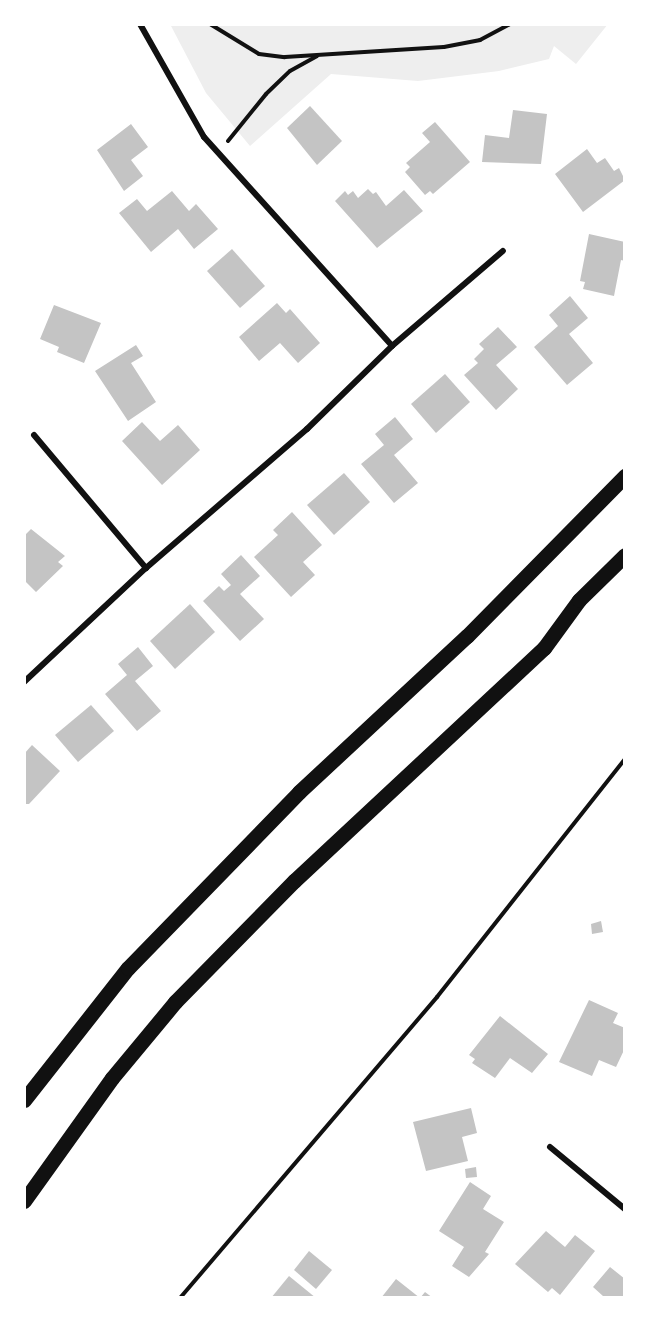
<!DOCTYPE html>
<style>
body{margin:0}
#map{position:relative;width:649px;height:1322px;overflow:hidden;background:#fff;font-family:Inter,sans-serif}
div>[style]{position:absolute}
[style*='--x']{left:calc(var(--x)*1px);top:calc(var(--y)*1px);width:calc(var(--w)*1px);rotate:calc(var(--a)*1deg)}
.green>*{inset:0;background:#eee}
.building>*{inset:0;background:#c4c4c4}
.path>*{height:4px;margin:-2px;padding:0 2px;transform-origin:2px;border-radius:2px;background:#111}
.minor>*{height:6px;margin:-3px;padding:0 3px;transform-origin:3px;border-radius:3px;background:#111}
.primary>*{height:15px;margin:-7.5px;padding:0 7.5px;transform-origin:7.5px;border-radius:7.5px;background:#111}
span{translate:-50% -50%;white-space:nowrap;text-align:center;line-height:1.15;-webkit-text-stroke:4.5px #fff;paint-order:stroke}
.frame{position:absolute;inset:0;border:26px solid #fff;pointer-events:none}
</style>
<div id="map">
<div class="green">
<i style="clip-path:polygon(170px 24px,608px 24px,576px 64px,554px 46px,549px 59px,499px 71px,418px 81px,331px 74px,250px 146px,206px 93px)"></i>
</div>
<div class="building">
<i style="clip-path:polygon(310px 106px,342px 141px,317px 165px,287px 128px)"></i>
<i style="clip-path:polygon(513px 110px,547px 114px,541px 164px,482px 162px,485px 135px,509px 138px)"></i>
<i style="clip-path:polygon(435px 122px,470px 162px,433px 194px,430px 191px,425px 195px,405px 172px,410px 167px,406px 163px,430px 142px,422px 133px)"></i>
<i style="clip-path:polygon(131px 124px,148px 147px,131px 160px,143px 176px,124px 191px,97px 150px)"></i>
<i style="clip-path:polygon(587px 149px,597px 163px,605px 158px,614px 171px,619px 168px,625px 180px,583px 212px,555px 174px)"></i>
<i style="clip-path:polygon(368px 189px,373px 194px,376px 192px,386px 206px,404px 190px,423px 211px,377px 248px,335px 201px,345px 191px,348px 195px,353px 191px,358px 198px)"></i>
<i style="clip-path:polygon(172px 191px,189px 211px,196px 204px,218px 229px,194px 249px,178px 229px,151px 252px,119px 213px,137px 199px,147px 211px)"></i>
<i style="clip-path:polygon(589px 234px,625px 242px,625px 261px,621px 260px,614px 296px,583px 289px,585px 282px,580px 281px)"></i>
<i style="clip-path:polygon(232px 249px,265px 286px,240px 308px,207px 271px)"></i>
<i style="clip-path:polygon(570px 296px,588px 318px,569px 334px,593px 363px,567px 385px,534px 347px,558px 326px,549px 315px)"></i>
<i style="clip-path:polygon(277px 303px,286px 313px,290px 309px,320px 343px,298px 363px,280px 343px,259px 361px,239px 337px)"></i>
<i style="clip-path:polygon(54px 305px,101px 323px,84px 363px,57px 352px,59px 347px,40px 339px)"></i>
<i style="clip-path:polygon(498px 327px,517px 347px,496px 365px,518px 389px,496px 410px,464px 375px,478px 363px,474px 359px,484px 349px,479px 344px)"></i>
<i style="clip-path:polygon(136px 345px,143px 356px,131px 363px,156px 402px,128px 421px,95px 371px)"></i>
<i style="clip-path:polygon(445px 374px,470px 402px,436px 433px,411px 404px)"></i>
<i style="clip-path:polygon(395px 417px,413px 439px,394px 455px,418px 483px,394px 503px,361px 464px,384px 445px,375px 434px)"></i>
<i style="clip-path:polygon(142px 422px,160px 441px,178px 425px,200px 450px,162px 485px,122px 441px)"></i>
<i style="clip-path:polygon(344px 473px,370px 502px,334px 535px,307px 505px)"></i>
<i style="clip-path:polygon(292px 512px,322px 545px,303px 562px,315px 575px,291px 597px,254px 557px,278px 535px,273px 530px)"></i>
<i style="clip-path:polygon(31px 529px,65px 556px,58px 562px,63px 566px,36px 592px,24px 580px,24px 536px)"></i>
<i style="clip-path:polygon(241px 555px,260px 576px,240px 594px,264px 619px,240px 641px,203px 601px,219px 586px,224px 591px,231px 585px,221px 574px)"></i>
<i style="clip-path:polygon(190px 604px,215px 632px,175px 669px,150px 641px)"></i>
<i style="clip-path:polygon(138px 647px,153px 666px,135px 681px,161px 711px,137px 731px,105px 694px,127px 675px,118px 664px)"></i>
<i style="clip-path:polygon(91px 705px,114px 731px,78px 762px,55px 735px)"></i>
<i style="clip-path:polygon(32px 745px,60px 771px,29px 804px,24px 804px,24px 754px)"></i>
<i style="clip-path:polygon(601px 921px,603px 932px,592px 934px,591px 924px)"></i>
<i style="clip-path:polygon(589px 1000px,618px 1013px,613px 1023px,625px 1028px,625px 1048px,616px 1067px,599px 1060px,592px 1076px,559px 1062px)"></i>
<i style="clip-path:polygon(500px 1016px,548px 1054px,532px 1073px,510px 1058px,495px 1078px,472px 1063px,475px 1059px,469px 1055px)"></i>
<i style="clip-path:polygon(471px 1108px,477px 1133px,462px 1137px,468px 1161px,426px 1171px,413px 1122px)"></i>
<i style="clip-path:polygon(476px 1167px,477px 1177px,466px 1178px,465px 1169px)"></i>
<i style="clip-path:polygon(470px 1182px,491px 1196px,483px 1209px,504px 1222px,485px 1252px,489px 1254px,469px 1277px,452px 1266px,464px 1247px,439px 1231px)"></i>
<i style="clip-path:polygon(546px 1231px,565px 1247px,575px 1235px,595px 1251px,560px 1295px,552px 1288px,548px 1292px,515px 1264px)"></i>
<i style="clip-path:polygon(309px 1251px,332px 1270px,316px 1289px,294px 1270px)"></i>
<i style="clip-path:polygon(610px 1267px,625px 1279px,625px 1298px,601px 1298px,603px 1296px,593px 1287px)"></i>
<i style="clip-path:polygon(289px 1276px,316px 1298px,271px 1298px)"></i>
<i style="clip-path:polygon(396px 1279px,420px 1298px,425px 1292px,433px 1298px,381px 1298px)"></i>
</div>
<div class="path">
<i style="--x:210;--y:24;--w:57;--a:31.5"></i>
<i style="--x:259;--y:54;--w:26;--a:7"></i>
<i style="--x:285;--y:57;--w:159;--a:-3.6"></i>
<i style="--x:444;--y:47;--w:37;--a:-11"></i>
<i style="--x:480;--y:40;--w:34;--a:-28"></i>
<i style="--x:228;--y:141;--w:60;--a:-51"></i>
<i style="--x:266;--y:94;--w:33;--a:-44"></i>
<i style="--x:290;--y:71;--w:31;--a:-29"></i>
<i style="--x:180;--y:1298;--w:396;--a:-49.5"></i>
<i style="--x:437;--y:997;--w:303;--a:-51.7"></i>
</div>
<div class="minor">
<i style="--x:140;--y:24;--w:130;--a:60.5"></i>
<i style="--x:204;--y:137;--w:281;--a:48"></i>
<i style="--x:34;--y:435;--w:174;--a:49.9"></i>
<i style="--x:24;--y:682;--w:167;--a:-43.1"></i>
<i style="--x:146;--y:568;--w:213;--a:-40.8"></i>
<i style="--x:307;--y:429;--w:119;--a:-44.3"></i>
<i style="--x:392;--y:346;--w:146;--a:-40.6"></i>
<i style="--x:550;--y:1147;--w:97;--a:39.6"></i>
</div>
<div class="primary">
<i style="--x:24;--y:1100;--w:168;--a:-51.8"></i>
<i style="--x:128;--y:968;--w:245;--a:-45.8"></i>
<i style="--x:299;--y:792;--w:229;--a:-42.9"></i>
<i style="--x:467;--y:636;--w:225;--a:-45.4"></i>
<i style="--x:24;--y:1201;--w:151;--a:-54.4"></i>
<i style="--x:112;--y:1078;--w:99;--a:-50.3"></i>
<i style="--x:175;--y:1002;--w:170;--a:-45.5"></i>
<i style="--x:294;--y:881;--w:342;--a:-43"></i>
<i style="--x:544;--y:648;--w:59;--a:-53.9"></i>
<i style="--x:579;--y:600;--w:64;--a:-44.4"></i>
</div>
<div class="frame"></div>
</div>
